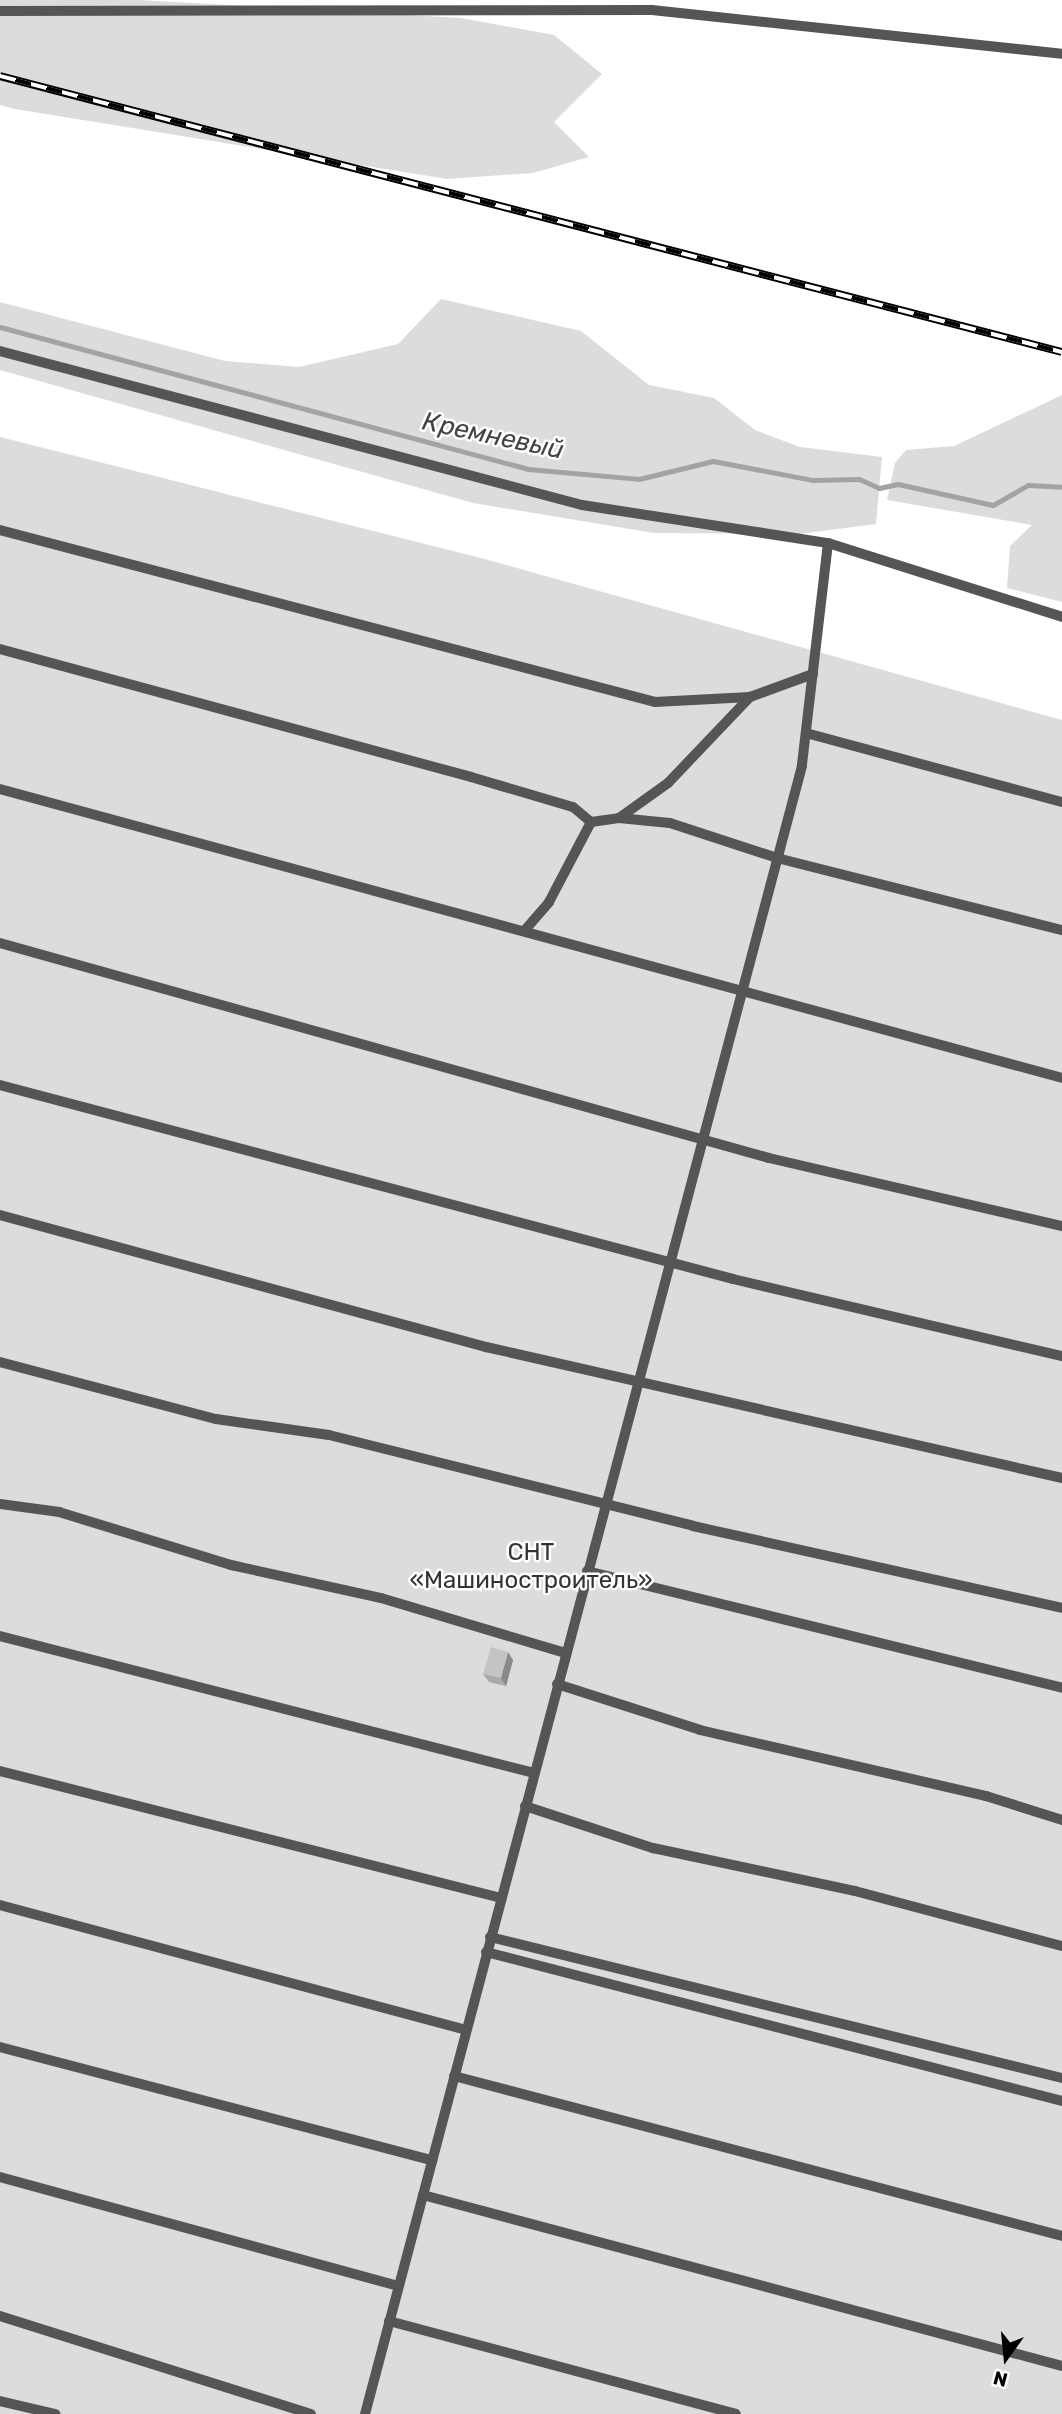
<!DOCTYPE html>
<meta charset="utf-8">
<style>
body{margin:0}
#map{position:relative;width:1062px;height:2414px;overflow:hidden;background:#fff;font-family:Rubik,sans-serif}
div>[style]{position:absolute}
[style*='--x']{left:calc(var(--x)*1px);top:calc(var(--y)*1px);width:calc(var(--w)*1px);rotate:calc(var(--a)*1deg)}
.green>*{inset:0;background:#dcdcdc}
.stream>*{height:5px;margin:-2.5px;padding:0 2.5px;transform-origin:2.5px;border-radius:2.5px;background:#a3a3a3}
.service>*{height:10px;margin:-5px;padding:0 5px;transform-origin:5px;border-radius:5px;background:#555}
.rail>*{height:8px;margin-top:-4px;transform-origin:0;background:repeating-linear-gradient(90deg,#fff 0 16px,#000 0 32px);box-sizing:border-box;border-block:2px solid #000}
.wall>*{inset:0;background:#a9a9a9}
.shaded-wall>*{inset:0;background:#898989}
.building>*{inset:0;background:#c4c4c4}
span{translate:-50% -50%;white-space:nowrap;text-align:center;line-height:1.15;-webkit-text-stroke:5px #fff;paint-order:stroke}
.park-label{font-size:24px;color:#333}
.water-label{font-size:26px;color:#444;font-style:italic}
.north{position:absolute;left:971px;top:2323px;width:70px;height:70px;-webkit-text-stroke:5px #fff;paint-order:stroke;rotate:195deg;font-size:19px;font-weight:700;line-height:28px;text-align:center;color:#000}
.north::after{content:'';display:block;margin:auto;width:24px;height:32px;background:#000;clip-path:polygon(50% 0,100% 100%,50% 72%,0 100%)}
</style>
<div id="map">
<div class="green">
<i style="clip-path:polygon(0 0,138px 0,461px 18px,554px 35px,602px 74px,554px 122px,589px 157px,533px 173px,447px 179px,15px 109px,0 105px)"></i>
<i style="clip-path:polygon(441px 299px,581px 331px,649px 385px,714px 398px,755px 430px,800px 447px,882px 457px,876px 524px,799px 534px,654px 533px,473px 503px,0 370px,0 302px,225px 361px,299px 367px,398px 344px)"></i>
<i style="clip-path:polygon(1062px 395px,1062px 602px,1007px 588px,1010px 546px,1032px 525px,887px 500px,895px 463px,906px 450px,954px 446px)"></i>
<i style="clip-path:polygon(0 437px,481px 558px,1062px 720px,1062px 2414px,0 2414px)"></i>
</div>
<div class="stream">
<i style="--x:0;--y:327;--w:547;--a:15.05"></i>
<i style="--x:528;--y:469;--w:111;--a:5.1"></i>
<i style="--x:639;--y:479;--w:76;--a:-13.7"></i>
<i style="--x:713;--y:461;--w:102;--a:10.8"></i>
<i style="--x:813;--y:480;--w:46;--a:-1.2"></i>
<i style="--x:859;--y:479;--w:22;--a:24"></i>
<i style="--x:879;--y:488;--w:19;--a:-12"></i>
<i style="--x:898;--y:484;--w:97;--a:12.5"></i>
<i style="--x:993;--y:505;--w:40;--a:-29.7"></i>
<i style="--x:1028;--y:485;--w:34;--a:3"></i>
</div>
<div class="service">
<i style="--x:0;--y:11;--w:652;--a:-0.09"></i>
<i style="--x:652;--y:10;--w:412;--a:6.1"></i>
<i style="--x:0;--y:351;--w:602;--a:14.82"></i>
<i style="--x:582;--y:505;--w:249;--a:8.8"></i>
<i style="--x:828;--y:543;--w:225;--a:96.7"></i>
<i style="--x:802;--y:766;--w:1705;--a:104.85"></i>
<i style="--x:0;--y:530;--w:677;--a:14.71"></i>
<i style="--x:655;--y:702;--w:95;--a:-3"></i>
<i style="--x:750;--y:697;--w:67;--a:-20.1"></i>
<i style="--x:828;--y:543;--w:245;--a:17.5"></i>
<i style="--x:0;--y:649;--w:488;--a:15.2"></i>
<i style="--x:471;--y:777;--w:106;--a:16.4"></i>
<i style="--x:573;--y:807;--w:23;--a:40"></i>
<i style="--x:806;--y:733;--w:265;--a:15.1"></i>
<i style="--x:0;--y:789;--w:1101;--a:15.22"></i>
<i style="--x:619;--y:818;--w:51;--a:5.6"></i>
<i style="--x:670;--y:823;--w:113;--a:18.1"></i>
<i style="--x:777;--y:858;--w:294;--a:14.2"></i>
<i style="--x:525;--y:930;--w:37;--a:-49"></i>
<i style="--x:549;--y:902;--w:90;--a:-62.3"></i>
<i style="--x:591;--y:822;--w:28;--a:-8"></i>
<i style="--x:619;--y:818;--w:60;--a:-35.5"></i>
<i style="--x:668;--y:783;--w:119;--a:-46.4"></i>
<i style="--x:0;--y:943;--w:798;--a:15.62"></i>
<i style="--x:769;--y:1158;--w:301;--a:13.1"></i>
<i style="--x:0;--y:1085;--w:758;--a:14.82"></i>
<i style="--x:733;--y:1279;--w:338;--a:13.2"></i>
<i style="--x:0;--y:1215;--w:504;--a:15.2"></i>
<i style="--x:486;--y:1347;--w:591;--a:12.81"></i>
<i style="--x:0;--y:1362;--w:223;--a:14.8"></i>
<i style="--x:216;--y:1419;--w:114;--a:8.1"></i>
<i style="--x:329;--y:1435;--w:375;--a:14"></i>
<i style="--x:693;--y:1526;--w:378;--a:12.5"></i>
<i style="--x:0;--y:1504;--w:60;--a:7.7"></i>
<i style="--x:59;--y:1512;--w:180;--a:17.1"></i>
<i style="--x:231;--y:1565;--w:154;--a:12.4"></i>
<i style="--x:381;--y:1598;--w:192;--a:16.6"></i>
<i style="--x:587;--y:1571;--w:489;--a:13.8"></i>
<i style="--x:0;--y:1636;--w:551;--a:14.39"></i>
<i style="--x:557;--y:1684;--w:150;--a:17.8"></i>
<i style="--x:700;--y:1730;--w:294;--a:13"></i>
<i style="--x:986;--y:1796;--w:80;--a:17.5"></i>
<i style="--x:0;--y:1771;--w:517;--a:14.22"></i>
<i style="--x:525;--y:1806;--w:135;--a:18.2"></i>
<i style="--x:653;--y:1848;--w:207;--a:12"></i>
<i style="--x:855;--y:1891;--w:214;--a:14.9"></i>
<i style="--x:0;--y:1905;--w:482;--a:15"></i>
<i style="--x:490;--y:1937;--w:589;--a:13.85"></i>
<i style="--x:486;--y:1952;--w:595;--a:14.5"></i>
<i style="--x:0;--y:2047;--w:447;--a:14.7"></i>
<i style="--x:454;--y:2076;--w:629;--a:14.74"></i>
<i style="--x:0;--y:2177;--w:413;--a:15.3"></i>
<i style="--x:423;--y:2195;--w:661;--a:14.98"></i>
<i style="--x:0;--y:2316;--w:326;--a:17.5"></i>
<i style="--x:389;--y:2321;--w:359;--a:15"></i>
<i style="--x:0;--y:2401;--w:57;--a:13.3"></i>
</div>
<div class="rail">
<i style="--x:0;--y:76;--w:1097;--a:14.57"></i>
</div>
<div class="wall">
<i style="clip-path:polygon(513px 1660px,506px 1686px,489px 1682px,483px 1674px)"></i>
</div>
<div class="shaded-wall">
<i style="clip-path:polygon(508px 1652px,513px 1660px,506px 1686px,501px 1678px)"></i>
</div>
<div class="building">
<i style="clip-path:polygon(491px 1647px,508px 1652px,501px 1678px,483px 1674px)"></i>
</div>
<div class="park-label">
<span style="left:531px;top:1567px">СНТ<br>«Машиностроитель»</span>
</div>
<div class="water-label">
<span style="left:493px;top:436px;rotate:12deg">Кремневый</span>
</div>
<div class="north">N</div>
</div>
